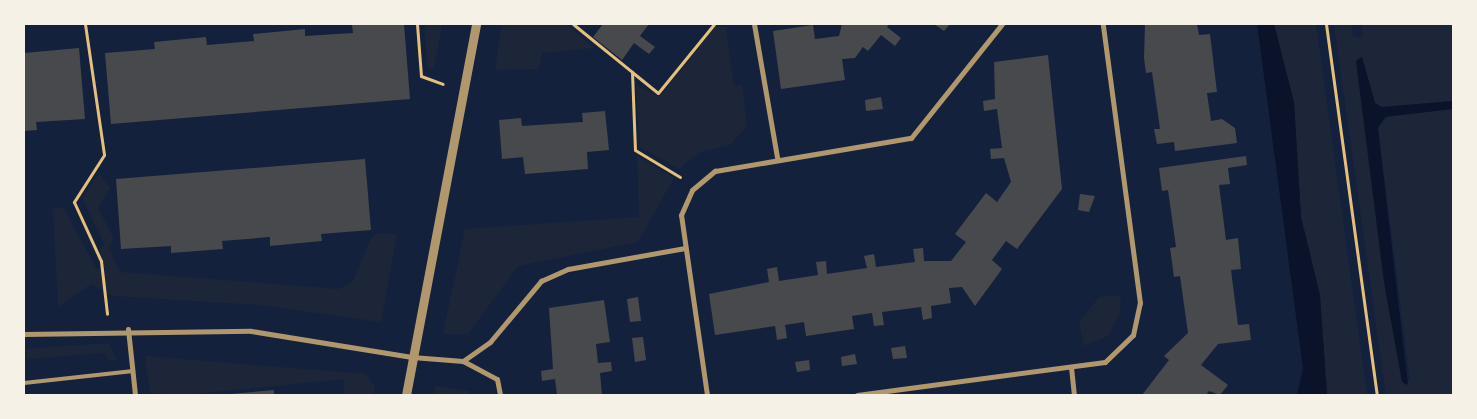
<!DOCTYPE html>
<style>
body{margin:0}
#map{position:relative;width:1477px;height:419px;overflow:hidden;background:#14213d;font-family:Mulish,sans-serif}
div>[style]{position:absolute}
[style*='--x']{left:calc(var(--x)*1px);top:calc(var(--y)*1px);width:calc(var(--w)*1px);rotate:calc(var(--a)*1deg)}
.green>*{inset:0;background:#1d2539}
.water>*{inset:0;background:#0b132b}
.building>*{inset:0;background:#48494c}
.path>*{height:3px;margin:-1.5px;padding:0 1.5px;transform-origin:1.5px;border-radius:1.5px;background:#e5c07b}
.service>*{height:4px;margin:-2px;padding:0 2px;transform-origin:2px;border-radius:2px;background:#b1986c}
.minor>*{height:5px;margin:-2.5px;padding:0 2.5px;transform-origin:2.5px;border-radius:2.5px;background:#b1986c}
.tertiary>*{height:9px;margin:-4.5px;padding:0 4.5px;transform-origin:4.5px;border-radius:4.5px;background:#b1986c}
span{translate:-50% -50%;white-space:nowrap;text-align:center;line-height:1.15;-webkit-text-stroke:4px #f6f1e7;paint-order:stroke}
.frame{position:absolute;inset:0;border:25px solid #f6f1e7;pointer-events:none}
</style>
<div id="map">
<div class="green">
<i style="clip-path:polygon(424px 24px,442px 24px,434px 68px,428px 69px)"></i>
<i style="clip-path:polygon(502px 24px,566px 24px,594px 48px,542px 53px,539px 69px,495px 70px)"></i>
<i style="clip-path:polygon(1274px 24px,1316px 24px,1367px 395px,1327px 395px,1320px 295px,1301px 217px,1294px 102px)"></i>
<i style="clip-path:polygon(1334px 24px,1351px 24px,1353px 36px,1362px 38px,1362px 24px,1453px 24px,1453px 101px,1382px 107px,1375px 103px,1362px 57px,1357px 59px,1386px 296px,1404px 385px,1410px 379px,1378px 128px,1390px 115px,1453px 109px,1453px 395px,1386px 395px)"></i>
<i style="clip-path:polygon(715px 26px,726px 27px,734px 87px,742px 85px,747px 126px,730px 145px,700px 152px,679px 169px,640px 147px,636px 85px,659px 97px)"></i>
<i style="clip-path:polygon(637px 156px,674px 178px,638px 242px,518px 266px,468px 334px,443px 334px,465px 229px,639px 217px)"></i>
<i style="clip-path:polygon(99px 173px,110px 188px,98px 208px,113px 237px,110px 250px,120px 272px,339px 289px,353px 281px,370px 240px,376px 234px,397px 234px,381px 322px,260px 305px,112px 296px,91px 284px,58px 307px,53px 209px,63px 207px,96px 268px,105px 271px,100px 249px,105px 245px,82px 198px)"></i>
<i style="clip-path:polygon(1121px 295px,1119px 316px,1108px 336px,1084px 346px,1079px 322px,1099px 297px)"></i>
<i style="clip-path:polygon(109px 343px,117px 360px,109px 360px,105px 353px,27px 359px,26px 349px)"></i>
<i style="clip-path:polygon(145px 356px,366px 374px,375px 387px,374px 395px,344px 395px,344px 379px,184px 395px,150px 393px)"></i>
<i style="clip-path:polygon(435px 386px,469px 391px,470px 395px,433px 395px)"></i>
</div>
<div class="water">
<i style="clip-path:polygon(1257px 24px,1274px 24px,1294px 102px,1301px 217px,1320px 295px,1327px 395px,1297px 395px,1303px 369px)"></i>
<i style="clip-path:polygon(1362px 57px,1375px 103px,1382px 107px,1453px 101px,1453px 109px,1385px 117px,1378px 128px,1408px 385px,1402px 382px,1384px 282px,1356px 61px)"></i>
</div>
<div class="building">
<i style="clip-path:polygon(404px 24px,410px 99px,111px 124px,105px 53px,155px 49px,154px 42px,206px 37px,207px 45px,254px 41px,253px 34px,305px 29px,305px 36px,353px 33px,352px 25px)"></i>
<i style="clip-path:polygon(603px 24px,649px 24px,640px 36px,655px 47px,649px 54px,634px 43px,622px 60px,593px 37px)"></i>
<i style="clip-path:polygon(842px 24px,889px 24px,887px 27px,901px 38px,895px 46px,881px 35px,868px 51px,863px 47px,855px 58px,842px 59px,845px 80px,781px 89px,773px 31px,813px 25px,815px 39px,839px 36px)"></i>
<i style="clip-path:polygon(934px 24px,950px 24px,944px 31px)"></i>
<i style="clip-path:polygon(1145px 24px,1197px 24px,1199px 35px,1210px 34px,1217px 92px,1207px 93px,1211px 121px,1222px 119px,1235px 128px,1237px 143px,1175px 151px,1174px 142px,1157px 144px,1154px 129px,1160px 129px,1152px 72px,1146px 73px,1144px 58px)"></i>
<i style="clip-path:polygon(79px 48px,85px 119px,36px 122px,37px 130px,24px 131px,24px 53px)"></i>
<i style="clip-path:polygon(1048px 55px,1062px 189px,1017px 249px,1006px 241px,992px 260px,1002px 269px,975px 306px,962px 287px,949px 288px,951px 303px,931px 306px,932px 318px,923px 320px,921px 307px,882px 312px,884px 325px,874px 326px,872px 313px,852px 316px,854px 329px,806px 336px,804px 322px,785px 325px,787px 338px,777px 340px,775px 326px,715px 335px,709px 294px,769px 282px,767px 269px,777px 267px,779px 281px,818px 275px,816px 262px,826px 261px,827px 274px,867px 268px,864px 256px,874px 254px,876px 267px,915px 262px,913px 249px,923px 248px,924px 261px,951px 261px,966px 242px,955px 234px,986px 193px,997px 202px,1011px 182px,1004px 158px,991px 159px,990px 149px,1002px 148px,997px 109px,984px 111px,983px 101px,995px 99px,994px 62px)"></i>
<i style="clip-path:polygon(881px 97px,883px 109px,866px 111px,865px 100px)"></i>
<i style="clip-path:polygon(605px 111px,609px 150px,587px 152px,588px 169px,525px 174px,523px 157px,502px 159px,499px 120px,521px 118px,522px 126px,583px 122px,582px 113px)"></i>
<i style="clip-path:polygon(1246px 156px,1247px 165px,1228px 168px,1230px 184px,1219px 185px,1226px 240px,1238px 238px,1241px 269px,1231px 270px,1238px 325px,1249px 324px,1251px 340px,1218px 344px,1201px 365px,1228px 385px,1220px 395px,1209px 391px,1206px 395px,1142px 395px,1169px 360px,1164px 356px,1188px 333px,1180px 276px,1174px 277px,1172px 262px,1170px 248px,1176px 247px,1168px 190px,1162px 191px,1159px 168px)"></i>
<i style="clip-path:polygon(365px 159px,371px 230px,321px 234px,322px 241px,270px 246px,270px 237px,222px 241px,223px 249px,171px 253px,171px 246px,121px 249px,116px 179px)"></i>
<i style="clip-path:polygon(1080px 194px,1095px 196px,1089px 212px,1078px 210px)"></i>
<i style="clip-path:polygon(638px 297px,641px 321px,630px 322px,627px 299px)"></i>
<i style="clip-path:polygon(604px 300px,610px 342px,596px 344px,598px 363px,611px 362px,612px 371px,600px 373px,602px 395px,557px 395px,555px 379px,542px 381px,541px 371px,553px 369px,549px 308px)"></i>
<i style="clip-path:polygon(643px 337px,646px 360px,635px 362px,632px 338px)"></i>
<i style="clip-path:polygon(905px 346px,907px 358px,893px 359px,891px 348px)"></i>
<i style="clip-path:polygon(855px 354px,857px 364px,842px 366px,841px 357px)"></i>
<i style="clip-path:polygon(809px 360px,810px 370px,797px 372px,795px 362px)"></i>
<i style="clip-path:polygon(274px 390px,274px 395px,230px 395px,230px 394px)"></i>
</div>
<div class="path">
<i style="--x:85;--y:24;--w:132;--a:81.7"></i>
<i style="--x:104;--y:155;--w:56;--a:122.6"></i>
<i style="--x:74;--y:202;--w:65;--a:65.4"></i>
<i style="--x:101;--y:261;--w:53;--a:83.5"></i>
<i style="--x:417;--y:24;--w:52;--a:85.6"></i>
<i style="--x:421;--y:76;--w:23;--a:20"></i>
<i style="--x:573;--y:24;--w:76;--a:39.1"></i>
<i style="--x:1326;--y:24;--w:374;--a:82.2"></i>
<i style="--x:680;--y:177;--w:52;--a:-149"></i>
<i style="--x:635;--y:150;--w:78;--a:-92.2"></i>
<i style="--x:632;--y:72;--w:33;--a:39"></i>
<i style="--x:658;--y:93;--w:89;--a:-50.9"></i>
</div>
<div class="service">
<i style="--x:24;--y:383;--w:110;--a:-6.3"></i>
</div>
<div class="minor">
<i style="--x:754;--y:24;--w:135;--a:80.2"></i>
<i style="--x:128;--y:329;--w:66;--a:83.9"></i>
<i style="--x:24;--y:334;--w:227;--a:-0.8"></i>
<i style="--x:251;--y:331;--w:163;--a:9.2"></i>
<i style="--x:412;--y:357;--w:51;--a:4.5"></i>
<i style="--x:463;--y:361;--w:38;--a:28"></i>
<i style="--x:497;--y:379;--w:16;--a:79"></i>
<i style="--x:463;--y:361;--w:33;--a:-35"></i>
<i style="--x:490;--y:342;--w:80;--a:-50.1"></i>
<i style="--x:541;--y:281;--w:30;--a:-24"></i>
<i style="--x:568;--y:269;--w:119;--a:-10.2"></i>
<i style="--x:1071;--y:367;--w:28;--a:84"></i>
<i style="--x:707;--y:395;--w:182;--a:-98.2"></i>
<i style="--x:681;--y:215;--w:27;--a:-66"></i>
<i style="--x:692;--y:190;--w:30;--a:-40"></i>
<i style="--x:715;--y:171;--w:199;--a:-9.6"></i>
<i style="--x:911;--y:138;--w:146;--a:-51.4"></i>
<i style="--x:857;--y:395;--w:250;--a:-7.6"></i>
<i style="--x:1105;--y:362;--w:39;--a:-44"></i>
<i style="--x:1133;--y:335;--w:33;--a:-78"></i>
<i style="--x:1140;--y:303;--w:281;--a:-97.6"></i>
</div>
<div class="tertiary">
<i style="--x:406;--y:395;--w:378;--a:-79.3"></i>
</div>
<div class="frame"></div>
</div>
